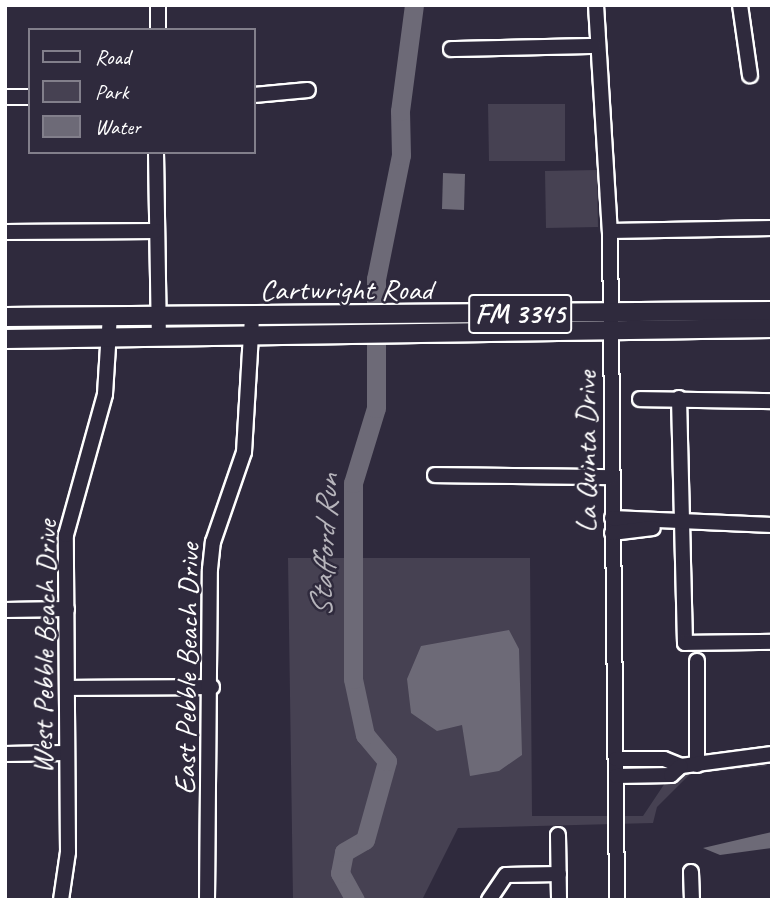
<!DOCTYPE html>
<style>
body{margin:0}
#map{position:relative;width:777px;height:905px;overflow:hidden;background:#2f2a3d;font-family:Caveat,sans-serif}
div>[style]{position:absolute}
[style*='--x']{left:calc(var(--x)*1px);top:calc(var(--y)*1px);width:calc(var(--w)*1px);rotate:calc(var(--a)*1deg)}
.green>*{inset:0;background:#464152}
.water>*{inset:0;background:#6d6a77}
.river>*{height:19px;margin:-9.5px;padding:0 9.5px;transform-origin:9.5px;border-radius:9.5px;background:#6d6a77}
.roads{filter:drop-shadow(2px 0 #fff) drop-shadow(-2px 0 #fff) drop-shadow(0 2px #fff) drop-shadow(0 -2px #fff)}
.minor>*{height:14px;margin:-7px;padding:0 7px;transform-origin:7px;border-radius:7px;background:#2f2a3d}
.major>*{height:18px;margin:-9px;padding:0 9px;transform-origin:9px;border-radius:9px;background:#2f2a3d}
span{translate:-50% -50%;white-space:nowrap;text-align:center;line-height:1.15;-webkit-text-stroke:5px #2f2a3d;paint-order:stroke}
.shield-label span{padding:2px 5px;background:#2f2a3d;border:2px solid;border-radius:5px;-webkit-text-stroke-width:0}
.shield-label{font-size:28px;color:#fff;font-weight:700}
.street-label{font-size:30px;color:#fff}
.water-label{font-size:32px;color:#b6b4bb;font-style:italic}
.frame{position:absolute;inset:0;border:7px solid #fff;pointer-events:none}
.legend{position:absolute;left:28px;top:28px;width:228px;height:126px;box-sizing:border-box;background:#2f2a3d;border:2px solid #827f8b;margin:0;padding:9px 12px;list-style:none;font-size:21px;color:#fff}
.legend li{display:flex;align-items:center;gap:14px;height:35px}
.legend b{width:35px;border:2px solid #827f8b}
</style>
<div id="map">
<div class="green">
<i style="clip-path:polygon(488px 104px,565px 104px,565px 161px,489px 161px)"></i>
<i style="clip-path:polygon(597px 170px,598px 227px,546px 228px,545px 171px)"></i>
<i style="clip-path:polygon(288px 558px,530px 558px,532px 816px,643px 816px,665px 783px,685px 770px,772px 759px,766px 766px,690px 774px,657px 807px,653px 823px,458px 828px,422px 900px,293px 900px)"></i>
</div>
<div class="water">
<i style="clip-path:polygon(443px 173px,465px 174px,464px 210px,442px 209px)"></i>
<i style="clip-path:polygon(509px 630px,519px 649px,522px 755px,499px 771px,470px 776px,462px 725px,437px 731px,411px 713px,407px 679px,421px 646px)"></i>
<i style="clip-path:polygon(772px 832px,772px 848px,720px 855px,703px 848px)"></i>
</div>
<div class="river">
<i style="--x:355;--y:900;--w:31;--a:-119"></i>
<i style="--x:340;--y:873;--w:21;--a:-79"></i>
<i style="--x:344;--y:852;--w:24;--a:-30"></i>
<i style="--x:365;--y:840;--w:82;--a:-74.4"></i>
<i style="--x:387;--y:761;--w:34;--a:-130"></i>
<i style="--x:365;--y:735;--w:57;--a:-102.1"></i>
<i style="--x:353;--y:679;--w:196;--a:-90"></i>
<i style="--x:353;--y:483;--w:78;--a:-73"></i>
<i style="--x:376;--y:408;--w:129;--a:-90"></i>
<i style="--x:376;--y:279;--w:126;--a:-78.6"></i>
<i style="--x:401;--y:155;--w:44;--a:-91.3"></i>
<i style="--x:400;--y:111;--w:107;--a:-82.5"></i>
</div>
<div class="roads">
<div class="minor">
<i style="--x:596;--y:5;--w:226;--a:86.5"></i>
<i style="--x:610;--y:231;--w:669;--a:89.4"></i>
<i style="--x:740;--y:5;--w:71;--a:81.9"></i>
<i style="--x:158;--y:30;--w:25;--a:-90"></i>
<i style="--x:451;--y:49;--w:143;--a:-1.2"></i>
<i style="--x:254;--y:95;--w:54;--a:-5.3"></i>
<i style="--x:5;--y:97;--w:25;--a:0"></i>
<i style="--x:156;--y:152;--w:183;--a:89.1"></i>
<i style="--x:610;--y:231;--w:162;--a:-1.1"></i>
<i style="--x:5;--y:232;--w:151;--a:-0.4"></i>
<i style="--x:679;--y:398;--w:245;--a:88.6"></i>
<i style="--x:685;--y:643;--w:87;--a:-0.7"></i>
<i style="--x:640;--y:399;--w:132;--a:0.9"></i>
<i style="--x:435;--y:475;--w:176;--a:0.7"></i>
<i style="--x:612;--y:518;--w:160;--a:2.5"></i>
<i style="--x:612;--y:533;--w:41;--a:-7"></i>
<i style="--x:5;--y:610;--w:62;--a:-0.9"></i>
<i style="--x:697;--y:661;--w:104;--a:90"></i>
<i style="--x:67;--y:688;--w:145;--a:-0.4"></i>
<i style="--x:5;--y:754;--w:60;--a:-1"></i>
<i style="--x:616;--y:759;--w:48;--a:0"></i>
<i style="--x:664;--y:759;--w:18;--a:22"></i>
<i style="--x:681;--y:766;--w:92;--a:-7.5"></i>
<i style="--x:616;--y:776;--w:55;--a:-1"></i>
<i style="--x:671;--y:775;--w:13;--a:-42"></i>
<i style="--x:558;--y:835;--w:65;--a:89.1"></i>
<i style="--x:691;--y:872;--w:28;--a:88"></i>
<i style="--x:61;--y:900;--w:49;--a:-81.7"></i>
<i style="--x:68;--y:852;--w:317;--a:-90.4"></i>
<i style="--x:66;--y:535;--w:146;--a:-74.5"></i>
<i style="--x:105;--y:394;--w:79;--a:-86.4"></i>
<i style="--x:207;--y:900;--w:331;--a:-89.5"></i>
<i style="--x:210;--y:569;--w:27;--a:-84"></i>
<i style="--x:213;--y:542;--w:95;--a:-71"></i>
<i style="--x:244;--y:452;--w:134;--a:-86.6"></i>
<i style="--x:489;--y:900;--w:30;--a:-56"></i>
<i style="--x:506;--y:875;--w:53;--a:-1.1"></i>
</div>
<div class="major">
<i style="--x:5;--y:317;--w:767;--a:-0.45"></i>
<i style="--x:5;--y:339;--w:767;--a:-0.82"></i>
</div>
</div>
<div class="shield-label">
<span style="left:520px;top:314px">FM 3345</span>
</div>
<div class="street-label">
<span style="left:346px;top:289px">Cartwright Road</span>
<span style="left:586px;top:452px;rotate:-90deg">La Quinta Drive</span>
<span style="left:44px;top:647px;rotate:-89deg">West Pebble Beach Drive</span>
<span style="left:187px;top:669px;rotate:-89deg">East Pebble Beach Drive</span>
</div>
<div class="water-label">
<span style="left:325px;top:546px;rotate:-87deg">Stafford Run</span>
</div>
<div class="frame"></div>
<ul class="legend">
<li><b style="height:9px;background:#2f2a3d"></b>Road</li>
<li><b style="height:19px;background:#464152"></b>Park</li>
<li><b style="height:19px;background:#6d6a77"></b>Water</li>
</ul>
</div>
